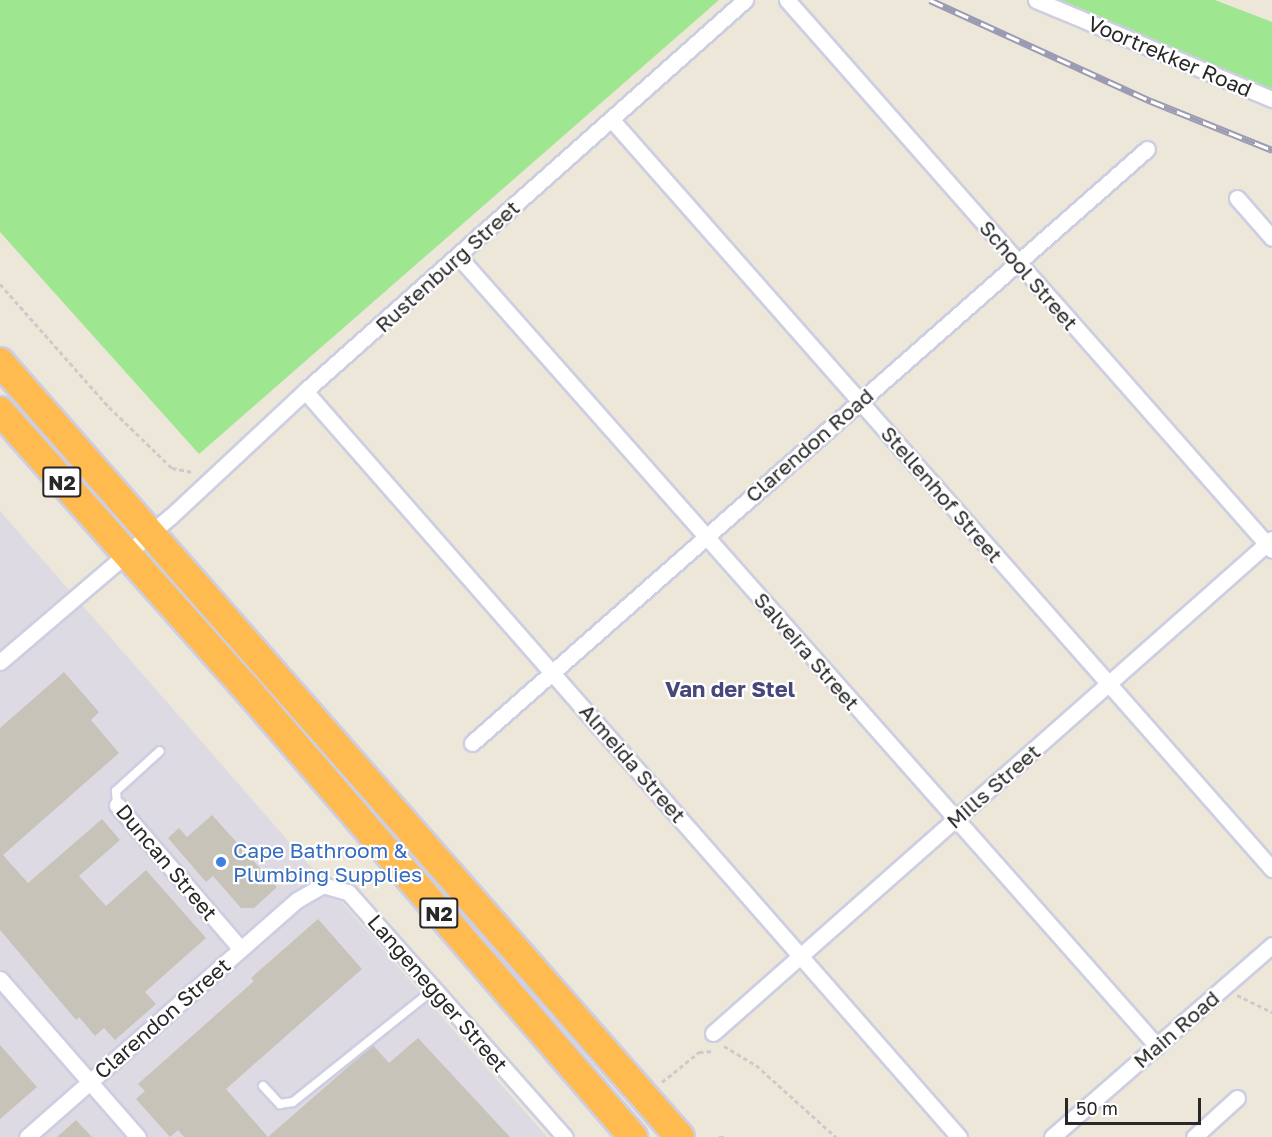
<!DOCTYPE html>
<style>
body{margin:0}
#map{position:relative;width:1272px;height:1137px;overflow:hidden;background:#ece7d8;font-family:"Golos Text",sans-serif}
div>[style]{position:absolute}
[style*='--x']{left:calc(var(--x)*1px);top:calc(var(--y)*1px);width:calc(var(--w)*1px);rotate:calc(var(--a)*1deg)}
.industrial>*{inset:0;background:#dedae3}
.green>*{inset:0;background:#9fe691}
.building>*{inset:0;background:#c7c3b8}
.path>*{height:3px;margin-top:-1.5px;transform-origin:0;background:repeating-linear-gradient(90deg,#cbcbcb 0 4.5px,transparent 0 7.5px)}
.roads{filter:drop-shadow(2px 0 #cecee2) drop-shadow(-2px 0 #cecee2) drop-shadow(0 2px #cecee2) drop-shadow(0 -2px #cecee2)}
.lane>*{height:8px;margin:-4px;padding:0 4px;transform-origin:4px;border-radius:4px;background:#fff}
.street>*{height:15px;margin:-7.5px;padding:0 7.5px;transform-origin:7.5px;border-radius:7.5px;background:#fff}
.highway>*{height:28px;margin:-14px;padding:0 14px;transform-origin:14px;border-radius:14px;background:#ffbb50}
.rail>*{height:7px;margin-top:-3.5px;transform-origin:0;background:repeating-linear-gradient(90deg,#fff 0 14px,#9c9bb4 0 28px);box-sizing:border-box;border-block:2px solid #9c9bb4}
.dots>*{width:16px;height:16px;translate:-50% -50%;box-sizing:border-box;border:3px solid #fff;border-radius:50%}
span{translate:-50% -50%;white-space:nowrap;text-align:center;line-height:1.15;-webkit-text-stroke:4.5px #fff;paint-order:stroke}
.shield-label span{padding:2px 4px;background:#fff;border:2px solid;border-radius:4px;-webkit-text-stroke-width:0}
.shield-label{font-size:20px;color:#282828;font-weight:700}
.street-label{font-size:21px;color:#282828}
.shop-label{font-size:21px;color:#366cbe}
.left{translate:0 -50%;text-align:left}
.neighbourhood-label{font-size:22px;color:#46477b;font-weight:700}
.scale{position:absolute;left:1065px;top:1098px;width:136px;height:27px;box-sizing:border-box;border:3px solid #282828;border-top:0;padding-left:8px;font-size:18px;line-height:21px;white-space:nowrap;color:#282828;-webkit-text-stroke:4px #fff;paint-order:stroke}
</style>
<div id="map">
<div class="industrial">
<i style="clip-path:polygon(0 511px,547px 1137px,0 1137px)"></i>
</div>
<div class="green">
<i style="clip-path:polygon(0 0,719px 0,199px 454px,0 232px)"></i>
<i style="clip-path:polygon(1060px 0,1215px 0,1272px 22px,1272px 90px)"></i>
</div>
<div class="building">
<i style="clip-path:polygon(64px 672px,99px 712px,91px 720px,119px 753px,3px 855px,28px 883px,102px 819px,120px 840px,79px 876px,106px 906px,146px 870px,206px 938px,145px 992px,156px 1004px,115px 1040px,104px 1028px,95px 1036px,79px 1017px,76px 1020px,0 930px,0 728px)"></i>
<i style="clip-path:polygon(212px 815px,277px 887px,254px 908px,241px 908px,213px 876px,206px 882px,168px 838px,179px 828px,187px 837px)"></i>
<i style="clip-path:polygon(318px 919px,362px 969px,226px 1089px,268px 1137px,184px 1137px,178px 1130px,170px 1137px,136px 1099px,145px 1091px,138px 1084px,254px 981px,251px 978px)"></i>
<i style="clip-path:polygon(418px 1038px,510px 1137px,268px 1137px,373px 1045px,389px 1063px)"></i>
<i style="clip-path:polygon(0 1045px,37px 1087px,0 1119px)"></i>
<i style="clip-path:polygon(76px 1120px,92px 1137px,57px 1137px)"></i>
</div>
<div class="path">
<i style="--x:0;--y:284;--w:164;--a:48.5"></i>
<i style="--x:109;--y:407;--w:88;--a:44.1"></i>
<i style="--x:172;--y:468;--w:21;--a:11"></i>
<i style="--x:1237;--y:995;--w:39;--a:26"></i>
<i style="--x:724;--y:1046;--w:37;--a:31"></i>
<i style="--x:756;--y:1065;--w:108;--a:42"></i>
<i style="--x:662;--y:1082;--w:48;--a:-39"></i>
<i style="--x:699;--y:1052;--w:15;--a:-4"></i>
<i style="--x:719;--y:1137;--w:7;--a:0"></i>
</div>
<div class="roads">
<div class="lane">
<i style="--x:117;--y:805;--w:14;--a:-94"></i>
<i style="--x:116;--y:791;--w:59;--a:-42.3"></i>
<i style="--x:263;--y:1086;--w:25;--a:47"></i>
<i style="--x:280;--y:1104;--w:13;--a:-9"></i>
<i style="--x:293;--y:1102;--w:181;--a:-38.7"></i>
</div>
<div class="street">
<i style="--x:787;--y:0;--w:733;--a:48.59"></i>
<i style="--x:1036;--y:0;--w:256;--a:22.8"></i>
<i style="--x:611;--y:119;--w:1000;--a:48.61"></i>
<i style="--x:1237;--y:198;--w:53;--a:48.8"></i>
<i style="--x:458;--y:256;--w:1055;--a:48.5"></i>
<i style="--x:305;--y:391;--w:992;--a:48.76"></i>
<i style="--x:0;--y:662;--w:223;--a:-40.5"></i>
<i style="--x:170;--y:517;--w:185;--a:-43"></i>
<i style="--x:305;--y:391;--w:589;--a:-41.63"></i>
<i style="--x:472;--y:743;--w:899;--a:-41.35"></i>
<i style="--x:117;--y:805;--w:190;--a:49.3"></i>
<i style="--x:0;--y:979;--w:210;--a:48.9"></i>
<i style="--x:713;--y:1033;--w:746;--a:-41.47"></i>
<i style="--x:27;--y:1137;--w:359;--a:-41.3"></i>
<i style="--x:297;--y:900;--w:30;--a:-30"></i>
<i style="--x:323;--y:885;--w:26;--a:16"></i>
<i style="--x:348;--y:892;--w:327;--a:48.5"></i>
<i style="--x:1052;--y:1137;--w:292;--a:-41.1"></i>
<i style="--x:1194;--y:1137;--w:58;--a:-42.2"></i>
</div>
<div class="highway">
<i style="--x:0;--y:362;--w:1031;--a:48.74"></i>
<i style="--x:0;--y:411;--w:370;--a:48.4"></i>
<i style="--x:246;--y:688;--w:593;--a:49.24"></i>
</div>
</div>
<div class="rail">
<i style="--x:930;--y:0;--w:243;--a:24.6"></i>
<i style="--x:1151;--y:101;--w:131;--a:22"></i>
</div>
<div class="dots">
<i style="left:221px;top:862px;background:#3f7fe0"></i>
</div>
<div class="shield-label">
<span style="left:62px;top:482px">N2</span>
<span style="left:439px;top:913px">N2</span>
</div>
<div class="street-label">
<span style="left:1170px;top:56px;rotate:23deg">Voortrekker Road</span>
<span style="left:447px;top:266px;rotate:-42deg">Rustenburg Street</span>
<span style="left:1029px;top:275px;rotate:49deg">School Street</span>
<span style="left:809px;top:445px;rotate:-41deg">Clarendon Road</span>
<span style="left:942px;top:494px;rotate:49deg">Stellenhof Street</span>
<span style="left:807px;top:651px;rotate:49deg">Salveira Street</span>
<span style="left:633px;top:763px;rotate:49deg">Almeida Street</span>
<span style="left:993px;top:786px;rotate:-41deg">Mills Street</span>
<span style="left:167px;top:862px;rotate:50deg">Duncan Street</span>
<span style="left:438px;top:993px;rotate:49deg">Langenegger Street</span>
<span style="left:162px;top:1018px;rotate:-41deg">Clarendon Street</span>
<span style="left:1176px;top:1029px;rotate:-41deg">Main Road</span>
</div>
<div class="shop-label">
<span class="left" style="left:233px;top:862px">Cape Bathroom &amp;<br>Plumbing Supplies</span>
</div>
<div class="neighbourhood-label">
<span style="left:730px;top:689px">Van der Stel</span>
</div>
<div class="scale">50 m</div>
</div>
